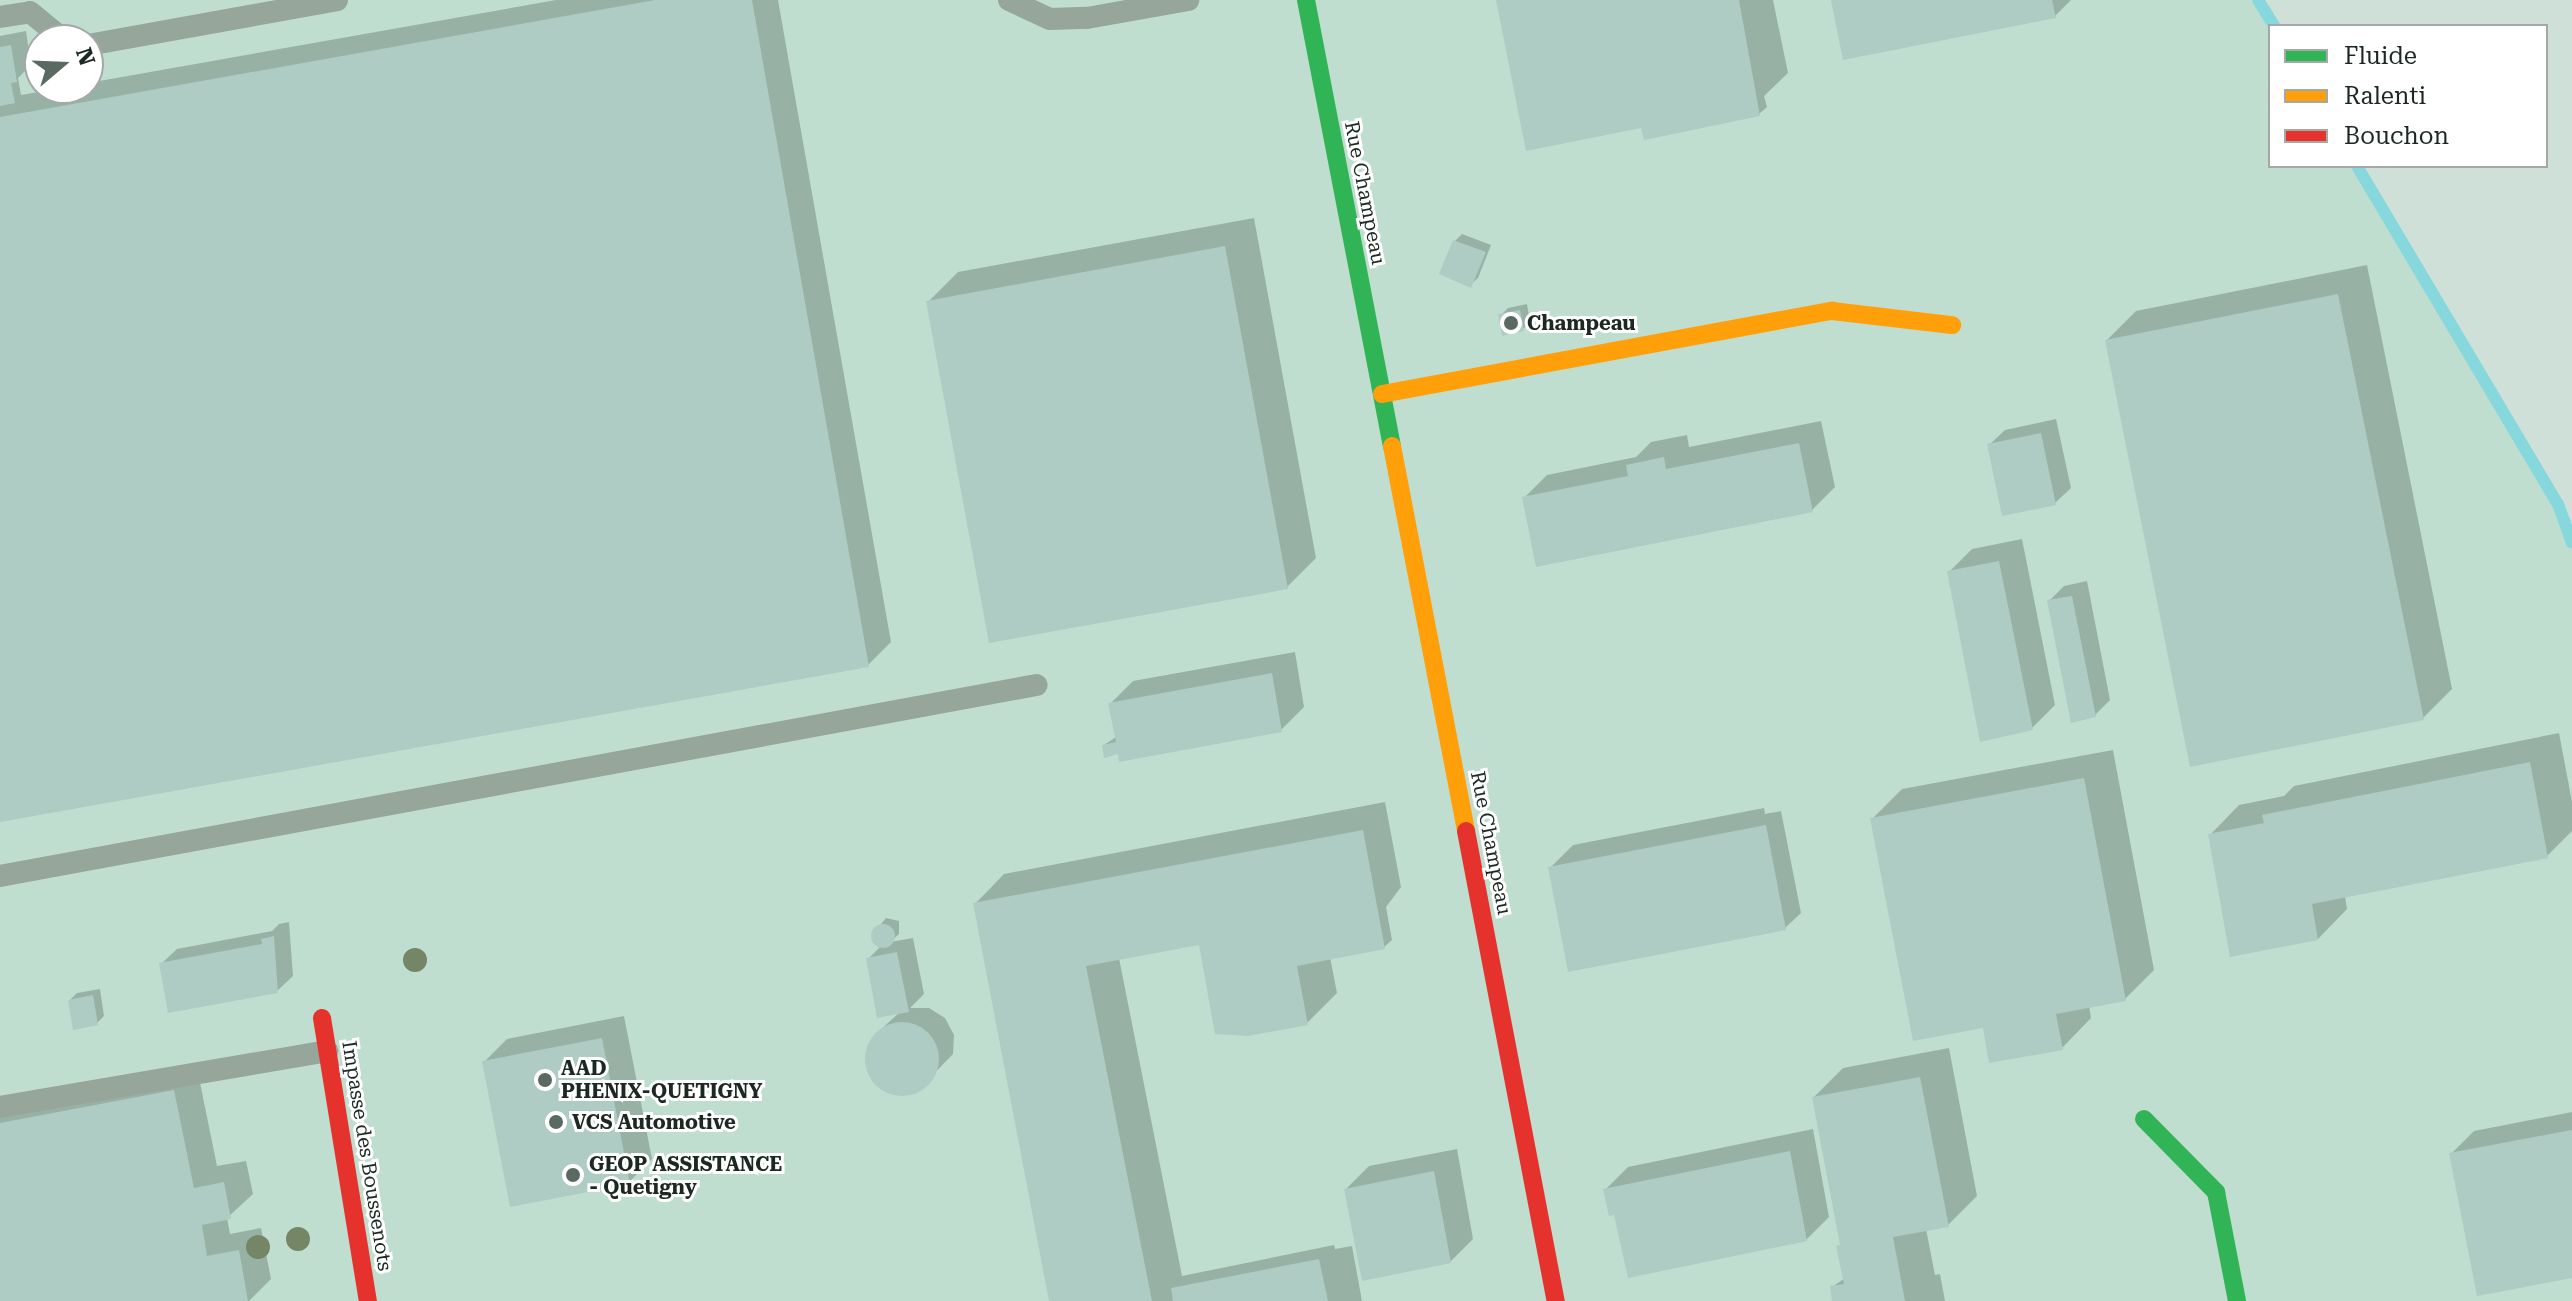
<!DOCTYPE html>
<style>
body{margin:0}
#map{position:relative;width:2572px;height:1301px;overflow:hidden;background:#cee0d7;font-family:"Roboto Serif",serif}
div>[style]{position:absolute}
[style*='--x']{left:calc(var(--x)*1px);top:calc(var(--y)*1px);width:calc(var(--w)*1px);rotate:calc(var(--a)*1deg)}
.built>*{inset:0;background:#bfdecf}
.shadow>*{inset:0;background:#0003}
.stream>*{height:12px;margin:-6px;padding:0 6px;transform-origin:6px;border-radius:6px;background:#86d8dd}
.building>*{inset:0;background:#aecbc4}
.round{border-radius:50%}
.lane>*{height:22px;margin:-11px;padding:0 11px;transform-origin:11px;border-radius:11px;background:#97a69b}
.fast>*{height:18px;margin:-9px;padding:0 9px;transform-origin:9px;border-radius:9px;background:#30b455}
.slow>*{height:18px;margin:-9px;padding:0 9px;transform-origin:9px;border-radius:9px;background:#ff9f0a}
.jam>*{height:18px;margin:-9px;padding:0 9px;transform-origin:9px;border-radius:9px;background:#e5322d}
.trees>*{width:24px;height:24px;margin:-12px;border-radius:50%;background:#748665}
.dots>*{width:22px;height:22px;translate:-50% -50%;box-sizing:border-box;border:4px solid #fff;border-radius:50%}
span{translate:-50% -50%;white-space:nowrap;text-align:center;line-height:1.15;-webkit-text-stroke:6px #fff;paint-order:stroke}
.street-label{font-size:20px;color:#1c2923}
.poi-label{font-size:20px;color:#1c2923;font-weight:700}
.left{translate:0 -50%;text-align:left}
.legend{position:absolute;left:2268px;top:24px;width:280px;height:144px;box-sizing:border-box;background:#fff;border:2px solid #a4a9a7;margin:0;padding:10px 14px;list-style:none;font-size:24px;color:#1c2923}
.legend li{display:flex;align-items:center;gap:16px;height:40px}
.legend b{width:40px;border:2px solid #a4a9a7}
.north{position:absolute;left:24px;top:24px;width:80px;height:80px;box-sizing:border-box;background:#fff;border:2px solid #a4a9a7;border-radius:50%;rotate:71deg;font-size:22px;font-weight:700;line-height:32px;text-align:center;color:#1c2923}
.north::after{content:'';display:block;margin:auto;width:28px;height:36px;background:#5a6962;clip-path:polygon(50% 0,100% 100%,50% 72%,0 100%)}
</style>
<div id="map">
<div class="built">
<i style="clip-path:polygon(evenodd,0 0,2251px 0,2270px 31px,2270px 166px,2353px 166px,2558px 504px,2572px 543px,2572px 1301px,0 1301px,0 0,40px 40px,88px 40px,88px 88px,40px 88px,40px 40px)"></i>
</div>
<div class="shadow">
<i style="clip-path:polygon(556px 0,778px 0,891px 642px,868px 665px,0 820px,0 36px,26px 31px,31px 65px,18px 78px,21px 95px,62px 88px,88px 88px,88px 83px)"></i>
<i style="clip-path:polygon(1498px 0,1773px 0,1788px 73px,1764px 96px,1767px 107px,1759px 114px,1643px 126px)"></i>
<i style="clip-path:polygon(1833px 0,2071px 0,2055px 16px)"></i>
<i style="clip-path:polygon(1254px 218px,1316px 558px,1287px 587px,928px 302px,958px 272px)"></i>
<i style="clip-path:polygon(1462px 234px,1491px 245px,1478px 278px,1470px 285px,1455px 241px)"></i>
<i style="clip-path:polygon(2367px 265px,2452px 689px,2423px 718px,2107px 340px,2136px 311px)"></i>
<i style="clip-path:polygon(1527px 304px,1530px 322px,1523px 329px,1501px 315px,1508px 308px)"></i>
<i style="clip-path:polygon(2056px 419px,2071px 488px,2055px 503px,1989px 445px,2005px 430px)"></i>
<i style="clip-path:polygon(1821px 421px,1835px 487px,1812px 510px,1524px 498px,1547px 475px,1636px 457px,1651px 442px,1687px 435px,1689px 447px)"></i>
<i style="clip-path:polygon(2022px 539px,2055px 705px,2032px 728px,1949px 572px,1972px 549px)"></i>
<i style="clip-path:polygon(2087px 581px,2110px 700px,2095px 715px,2049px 601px,2064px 586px)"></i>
<i style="clip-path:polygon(1295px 652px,1304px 707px,1281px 730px,1119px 752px,1104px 745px,1116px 737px,1110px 704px,1133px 681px)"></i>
<i style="clip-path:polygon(2559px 733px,2572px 802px,2572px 831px,2547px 856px,2345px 896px,2347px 909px,2318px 939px,2210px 835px,2239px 805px,2284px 796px,2294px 786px)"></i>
<i style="clip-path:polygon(2113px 750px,2154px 970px,2125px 999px,2089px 1006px,2091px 1018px,2062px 1048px,1984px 1026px,1873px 818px,1902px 789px)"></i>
<i style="clip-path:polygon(1385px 802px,1401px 887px,1386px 907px,1392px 940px,1384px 947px,1330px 957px,1337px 993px,1307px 1023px,1201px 943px,1119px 958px,1182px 1276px,1334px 1245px,1335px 1249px,1352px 1246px,1362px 1301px,1051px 1301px,975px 904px,1004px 874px)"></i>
<i style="clip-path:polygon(1764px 808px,1765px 814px,1781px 811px,1801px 913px,1785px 928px,1550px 868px,1573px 845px)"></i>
<i style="clip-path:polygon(886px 918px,899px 921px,899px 934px,890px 942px,913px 938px,924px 994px,910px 1008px,929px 1008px,945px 1018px,954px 1035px,953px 1054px,916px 1092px,898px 1094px,880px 1086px,873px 1079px,867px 1052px,876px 1034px,901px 1011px,868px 959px,882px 945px,875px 942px,873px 934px)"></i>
<i style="clip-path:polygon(289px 922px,293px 976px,277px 991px,161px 964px,177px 949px,272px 931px,279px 924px)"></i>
<i style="clip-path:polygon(100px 989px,104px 1016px,97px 1023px,70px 1000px,77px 993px)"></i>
<i style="clip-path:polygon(624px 1016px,652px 1159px,629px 1182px,484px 1062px,507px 1039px)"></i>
<i style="clip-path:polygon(1949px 1048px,1977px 1196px,1948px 1225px,1926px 1229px,1935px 1275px,1940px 1274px,1945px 1301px,1834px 1301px,1832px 1287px,1845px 1278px,1842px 1243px,1814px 1097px,1843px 1068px)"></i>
<i style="clip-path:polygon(197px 1068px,217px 1166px,246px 1161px,253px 1194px,227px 1218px,230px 1234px,261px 1228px,271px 1279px,249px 1301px,0 1301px,0 1105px)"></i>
<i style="clip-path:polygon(2572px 1112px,2572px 1276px,2451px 1154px,2474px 1131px)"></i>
<i style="clip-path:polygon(1813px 1129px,1829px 1217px,1806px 1240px,1616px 1212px,1605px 1190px,1628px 1167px)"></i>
<i style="clip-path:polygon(1457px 1149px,1473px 1239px,1450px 1262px,1346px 1189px,1369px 1166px)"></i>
</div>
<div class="stream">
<i style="--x:2258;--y:0;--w:31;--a:58"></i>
<i style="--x:2357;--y:166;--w:393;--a:59.3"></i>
<i style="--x:2558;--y:504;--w:41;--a:70.3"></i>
</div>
<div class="building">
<i style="clip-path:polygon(655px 0,752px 0,869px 667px,0 822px,0 117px)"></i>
<i style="clip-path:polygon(1496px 0,1739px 0,1760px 116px,1644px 140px,1641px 128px,1526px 151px)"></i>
<i style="clip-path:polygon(1831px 0,2052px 0,2056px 18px,1843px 60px)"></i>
<i style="clip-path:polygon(11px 45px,17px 82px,11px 83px,15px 103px,0 106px,0 47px)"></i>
<i style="clip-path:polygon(1453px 240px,1486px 252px,1471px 288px,1439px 274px)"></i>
<i style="clip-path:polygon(1225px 246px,1288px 589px,989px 643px,926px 301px)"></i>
<i style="clip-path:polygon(2338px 294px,2424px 720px,2190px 767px,2105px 340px)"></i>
<i style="clip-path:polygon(1520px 310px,1524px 331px,1502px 336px,1498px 314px)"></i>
<i style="clip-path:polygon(2041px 433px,2056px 505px,2002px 516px,1987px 444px)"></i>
<i style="clip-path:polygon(1799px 443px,1813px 512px,1536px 567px,1522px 497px,1628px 476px,1626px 465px,1664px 457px,1666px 469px)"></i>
<i style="clip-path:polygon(1999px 561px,2033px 730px,1980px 742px,1947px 571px)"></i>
<i style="clip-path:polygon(2072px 596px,2096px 717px,2071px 723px,2047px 600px)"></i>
<i style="clip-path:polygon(1272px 673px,1282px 732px,1119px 762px,1118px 754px,1104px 758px,1102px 745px,1116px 742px,1108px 703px)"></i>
<i style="clip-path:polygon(2530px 762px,2548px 858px,2312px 904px,2318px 940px,2230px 957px,2208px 834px,2264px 823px,2262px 815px)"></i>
<i style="clip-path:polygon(2084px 778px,2126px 1001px,2056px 1014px,2063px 1050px,1989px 1063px,1983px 1028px,1913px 1041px,1870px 818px)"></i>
<i style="clip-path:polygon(1766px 825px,1786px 930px,1568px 972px,1548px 867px)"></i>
<i style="clip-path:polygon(1363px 830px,1385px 949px,1297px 966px,1308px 1025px,1248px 1036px,1215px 1034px,1199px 945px,1086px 966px,1152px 1301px,1049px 1301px,973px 903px)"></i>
<i class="round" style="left:871px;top:924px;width:24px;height:24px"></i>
<i style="clip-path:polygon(274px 936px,278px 993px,168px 1013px,159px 963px,262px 944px,261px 939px)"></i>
<i style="clip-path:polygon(897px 952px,909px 1012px,877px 1018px,866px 958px)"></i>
<i style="clip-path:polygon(93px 995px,98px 1025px,73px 1030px,68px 1000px)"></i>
<i class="round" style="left:865px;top:1022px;width:74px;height:74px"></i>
<i style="clip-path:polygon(602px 1038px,630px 1184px,510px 1207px,482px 1061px)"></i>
<i style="clip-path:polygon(1920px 1077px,1949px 1227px,1893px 1237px,1905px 1301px,1832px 1301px,1830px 1286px,1844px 1284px,1836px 1246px,1840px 1245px,1812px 1097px)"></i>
<i style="clip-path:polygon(174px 1090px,194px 1188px,224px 1182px,231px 1219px,202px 1225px,207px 1256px,239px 1250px,248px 1301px,0 1301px,0 1123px)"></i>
<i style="clip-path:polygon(2572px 1130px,2572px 1278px,2477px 1296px,2449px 1153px)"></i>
<i style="clip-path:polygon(1790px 1151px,1807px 1241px,1628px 1278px,1614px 1215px,1609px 1216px,1603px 1189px)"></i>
<i style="clip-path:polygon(1434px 1171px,1451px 1263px,1362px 1281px,1344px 1189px)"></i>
<i style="clip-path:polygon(1319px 1259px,1328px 1301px,1173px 1301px,1171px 1288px)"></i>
</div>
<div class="lane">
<i style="--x:1009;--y:0;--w:45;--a:24.9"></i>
<i style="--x:1050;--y:19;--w:37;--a:-2"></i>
<i style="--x:1087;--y:18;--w:103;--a:-10.1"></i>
<i style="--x:0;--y:17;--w:30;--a:-9"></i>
<i style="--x:30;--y:12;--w:44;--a:39.5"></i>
<i style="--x:88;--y:45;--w:253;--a:-10.2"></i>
<i style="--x:0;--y:876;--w:1054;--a:-10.44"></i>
<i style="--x:0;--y:1107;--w:332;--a:-9.7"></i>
</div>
<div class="fast">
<i style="--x:1306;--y:0;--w:454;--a:79.1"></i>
<i style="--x:2144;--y:1119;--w:103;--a:45.4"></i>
<i style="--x:2216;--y:1192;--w:111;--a:79.1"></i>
</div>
<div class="slow">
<i style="--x:1382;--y:394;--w:458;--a:-10.5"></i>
<i style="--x:1832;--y:311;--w:121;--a:6.7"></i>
<i style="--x:1392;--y:446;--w:392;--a:79.1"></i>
</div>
<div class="jam">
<i style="--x:1466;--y:831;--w:479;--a:79.2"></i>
<i style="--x:322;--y:1018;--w:287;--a:80.8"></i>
</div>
<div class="trees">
<i style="left:415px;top:960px"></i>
<i style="left:298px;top:1239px"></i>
<i style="left:258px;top:1247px"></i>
</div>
<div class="dots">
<i style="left:1511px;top:323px;background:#5a6962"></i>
<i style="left:545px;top:1080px;background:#5a6962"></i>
<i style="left:556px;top:1122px;background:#5a6962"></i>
<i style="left:573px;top:1175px;background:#5a6962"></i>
</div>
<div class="street-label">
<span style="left:1365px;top:193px;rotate:79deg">Rue Champeau</span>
<span style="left:1491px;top:843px;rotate:79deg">Rue Champeau</span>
<span style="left:367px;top:1156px;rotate:81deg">Impasse des Boussenots</span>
</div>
<div class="poi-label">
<span class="left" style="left:1527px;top:323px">Champeau</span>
<span class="left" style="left:561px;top:1080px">AAD<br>PHENIX-QUETIGNY</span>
<span class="left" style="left:572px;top:1122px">VCS Automotive</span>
<span class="left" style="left:589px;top:1176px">GEOP ASSISTANCE<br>- Quetigny</span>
</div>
<ul class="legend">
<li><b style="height:10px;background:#30b455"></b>Fluide</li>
<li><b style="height:10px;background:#ff9f0a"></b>Ralenti</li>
<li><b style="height:10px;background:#e5322d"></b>Bouchon</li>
</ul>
<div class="north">N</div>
</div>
